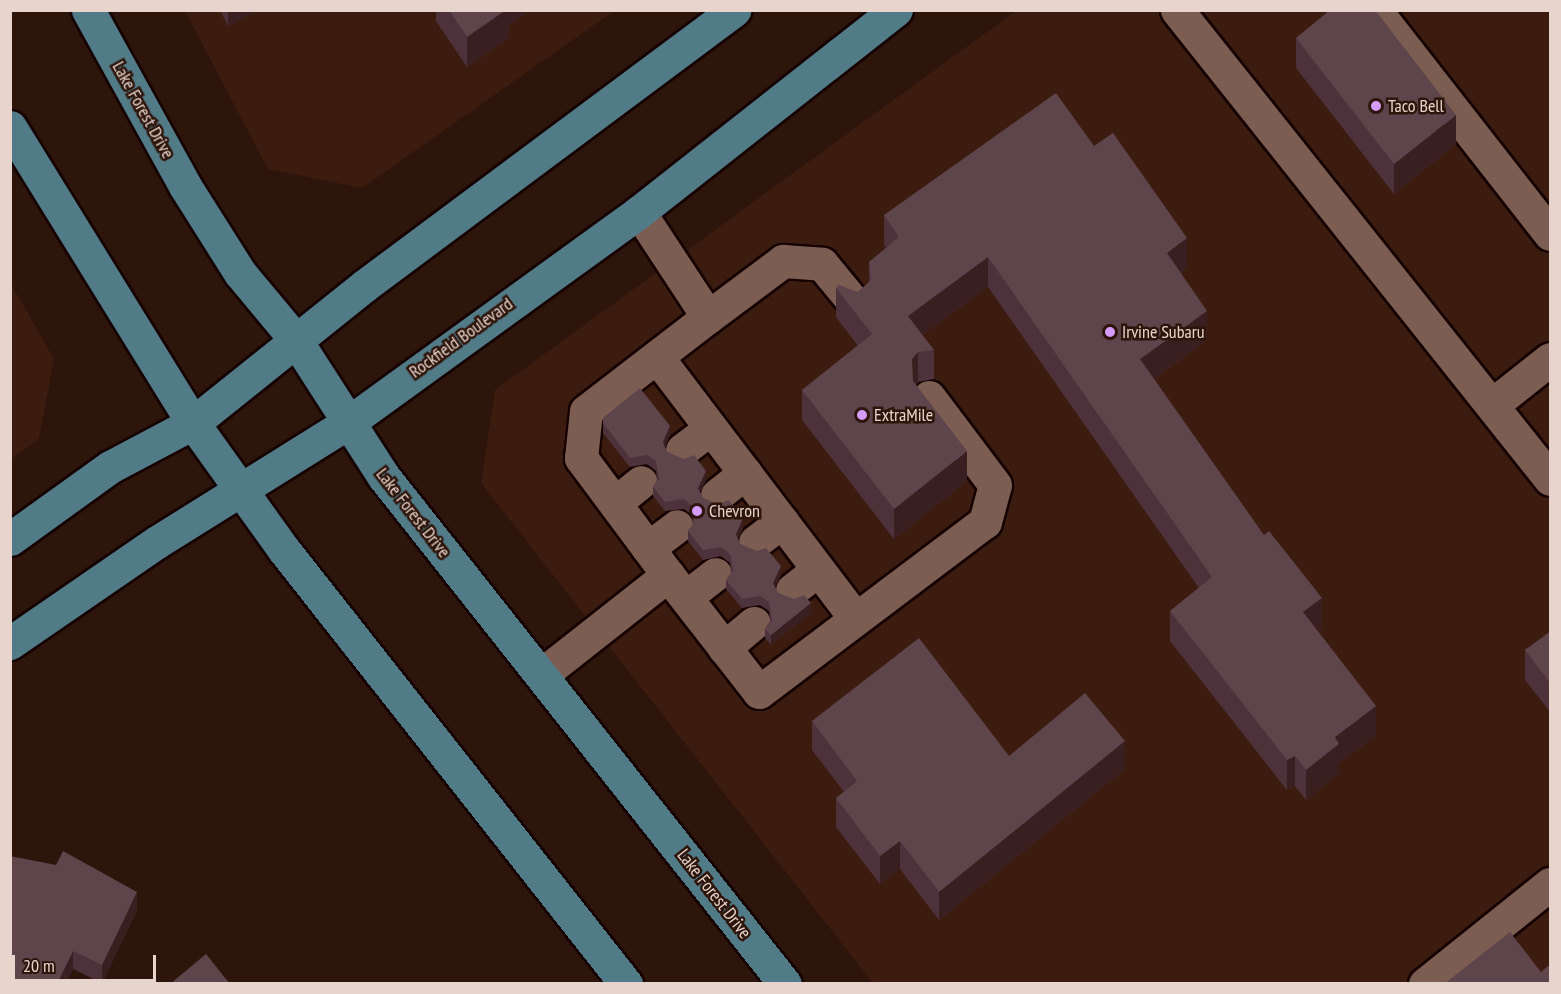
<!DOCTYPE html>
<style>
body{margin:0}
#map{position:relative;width:1561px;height:994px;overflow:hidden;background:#2e150b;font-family:"PT Sans Narrow",sans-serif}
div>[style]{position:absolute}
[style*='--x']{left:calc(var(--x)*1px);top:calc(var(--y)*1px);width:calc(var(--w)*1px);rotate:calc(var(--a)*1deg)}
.built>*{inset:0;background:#3c1c0f}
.roads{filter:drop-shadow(2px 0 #150200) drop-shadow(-2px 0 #150200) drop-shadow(0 2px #150200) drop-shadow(0 -2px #150200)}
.minor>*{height:33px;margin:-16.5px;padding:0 16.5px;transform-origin:16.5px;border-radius:16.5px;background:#7c5d51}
.major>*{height:33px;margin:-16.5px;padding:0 16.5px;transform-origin:16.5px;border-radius:16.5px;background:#527b88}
.wall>*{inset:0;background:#4d323b}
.shaded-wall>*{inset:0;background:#3a1f21}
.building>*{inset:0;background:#5e444b}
.dots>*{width:16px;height:16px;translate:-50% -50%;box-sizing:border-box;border:3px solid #2e150b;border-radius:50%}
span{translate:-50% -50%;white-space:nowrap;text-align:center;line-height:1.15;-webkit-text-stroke:5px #2e150b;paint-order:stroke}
.poi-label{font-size:18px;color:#e6d4cd}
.left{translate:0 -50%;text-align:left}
.street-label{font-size:18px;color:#e6d4cd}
.frame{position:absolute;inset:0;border:12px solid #e6d4cd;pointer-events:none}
.scale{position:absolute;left:12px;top:955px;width:144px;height:27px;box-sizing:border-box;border:3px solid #e6d4cd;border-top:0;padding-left:8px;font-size:18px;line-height:21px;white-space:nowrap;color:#e6d4cd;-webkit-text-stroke:4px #2e150b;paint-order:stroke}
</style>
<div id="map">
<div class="built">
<i style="clip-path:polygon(185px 11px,614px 11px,362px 188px,268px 169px)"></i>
<i style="clip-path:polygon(1016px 11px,1550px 11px,1550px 983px,873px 983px,481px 483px,495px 390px)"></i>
<i style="clip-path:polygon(10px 282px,54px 359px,39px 439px,11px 459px)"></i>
</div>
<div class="roads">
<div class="minor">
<i style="--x:1177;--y:10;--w:599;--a:51.5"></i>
<i style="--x:1375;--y:10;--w:284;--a:52"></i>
<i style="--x:708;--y:317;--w:94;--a:-36.7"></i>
<i style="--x:783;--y:261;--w:39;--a:4"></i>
<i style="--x:822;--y:264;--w:50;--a:50.6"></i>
<i style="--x:657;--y:357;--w:328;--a:52.8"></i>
<i style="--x:1492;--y:405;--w:74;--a:-38.4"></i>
<i style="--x:682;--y:450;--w:36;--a:-37"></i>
<i style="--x:717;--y:495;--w:36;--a:-38"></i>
<i style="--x:615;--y:503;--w:33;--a:-39"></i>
<i style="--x:755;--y:542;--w:34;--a:-37"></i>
<i style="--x:648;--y:548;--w:36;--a:-37"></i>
<i style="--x:668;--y:575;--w:148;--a:52.1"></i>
<i style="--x:759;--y:692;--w:283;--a:-37"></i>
<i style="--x:985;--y:522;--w:38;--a:-75"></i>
<i style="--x:995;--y:485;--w:110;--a:-126.9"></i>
<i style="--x:792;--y:590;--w:33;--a:-38"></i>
<i style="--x:686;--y:597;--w:37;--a:-38"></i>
<i style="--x:724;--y:648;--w:39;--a:-40"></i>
<i style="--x:541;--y:675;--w:162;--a:-38.2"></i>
<i style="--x:668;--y:575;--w:146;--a:-126.6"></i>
<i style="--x:581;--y:458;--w:47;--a:-83.9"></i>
<i style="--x:586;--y:411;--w:154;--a:-37.6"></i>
<i style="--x:708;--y:317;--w:126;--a:-123.3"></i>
<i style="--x:1425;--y:984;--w:160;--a:-38.7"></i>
</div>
<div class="major">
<i style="--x:88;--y:10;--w:201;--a:61.1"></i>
<i style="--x:185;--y:186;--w:103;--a:57.7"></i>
<i style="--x:240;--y:273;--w:86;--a:50.2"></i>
<i style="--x:295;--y:339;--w:164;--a:57.2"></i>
<i style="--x:384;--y:477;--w:646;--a:51.66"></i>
<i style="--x:10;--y:127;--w:348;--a:58.3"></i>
<i style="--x:193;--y:423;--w:156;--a:54.4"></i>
<i style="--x:284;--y:550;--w:553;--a:51.76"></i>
<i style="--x:10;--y:539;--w:123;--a:-35.8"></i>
<i style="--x:110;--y:467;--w:94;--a:-27.9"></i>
<i style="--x:193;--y:423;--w:219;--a:-38.7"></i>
<i style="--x:364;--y:286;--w:462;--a:-36.7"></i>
<i style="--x:10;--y:643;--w:178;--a:-34.5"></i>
<i style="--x:157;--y:542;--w:226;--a:-32"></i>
<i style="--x:349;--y:422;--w:358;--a:-35.9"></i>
<i style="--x:639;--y:212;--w:327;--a:-38.2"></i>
</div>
</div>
<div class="wall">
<i style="clip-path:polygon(220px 10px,259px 10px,228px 26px)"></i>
<i style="clip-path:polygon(436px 10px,530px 10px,509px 25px,509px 38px,467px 67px,436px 21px)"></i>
<i style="clip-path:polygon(1296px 38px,1456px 144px,1394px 194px,1296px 68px)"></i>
<i style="clip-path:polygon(1094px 146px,1187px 268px,1181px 273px,1207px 340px,1154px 379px,1322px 628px,1317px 631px,1376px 736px,1339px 763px,1339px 773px,1306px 800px,1295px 786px,1287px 790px,1170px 641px,1170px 611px,1199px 588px,988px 287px,922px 335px,934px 350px,934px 379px,918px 382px,916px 385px,967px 481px,894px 539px,802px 420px,802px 390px,858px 346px,836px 317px,836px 288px,858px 292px,869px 282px,869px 262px,886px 248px,884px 245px,884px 215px)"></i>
<i style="clip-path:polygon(603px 423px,670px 435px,665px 447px,667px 452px,706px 480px,700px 492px,703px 498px,743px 528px,738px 539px,740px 544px,781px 575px,775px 587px,778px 593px,811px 613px,771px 645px,765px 638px,765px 629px,770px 621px,769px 611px,760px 605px,742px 608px,726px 589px,726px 580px,731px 573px,730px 563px,721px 556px,703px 560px,688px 541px,688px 531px,693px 525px,692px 515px,684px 509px,665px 511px,653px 496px,653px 487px,657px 481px,656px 471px,647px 464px,630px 467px,603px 433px)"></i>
<i style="clip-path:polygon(1551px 631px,1551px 713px,1525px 680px,1525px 650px)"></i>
<i style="clip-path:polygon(812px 721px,1009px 756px,1125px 769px,939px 920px,900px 869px,880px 884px,836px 827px,836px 798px,844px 792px,812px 750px)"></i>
<i style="clip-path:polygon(10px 856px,137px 910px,102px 983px,73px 969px,65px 984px,10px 984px)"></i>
</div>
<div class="shaded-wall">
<i style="clip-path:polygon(228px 10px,259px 10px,228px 26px)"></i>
<i style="clip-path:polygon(504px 10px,530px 10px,509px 25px,509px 38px,467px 67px,467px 37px)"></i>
<i style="clip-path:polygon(1456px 115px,1456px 144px,1394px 194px,1394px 164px)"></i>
<i style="clip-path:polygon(1187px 238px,1187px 268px,1167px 283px,1167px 253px)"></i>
<i style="clip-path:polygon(988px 257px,988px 287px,908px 345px,908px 316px)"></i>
<i style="clip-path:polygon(1207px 311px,1207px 340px,1140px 389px,1140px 359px)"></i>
<i style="clip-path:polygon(918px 352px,918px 382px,912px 389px,912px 359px)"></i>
<i style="clip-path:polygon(670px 426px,670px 435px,663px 452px,663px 442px)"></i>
<i style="clip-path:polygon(967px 451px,967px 481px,894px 539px,894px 509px)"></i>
<i style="clip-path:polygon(706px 471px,706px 480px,698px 497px,698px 488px)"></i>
<i style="clip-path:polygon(743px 518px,743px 528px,736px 544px,736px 534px)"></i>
<i style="clip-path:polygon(781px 566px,781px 575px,773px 592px,773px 583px)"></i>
<i style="clip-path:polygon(1322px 598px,1322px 628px,1303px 642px,1303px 612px)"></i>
<i style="clip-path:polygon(811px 603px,811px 613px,771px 645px,771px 635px)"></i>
<i style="clip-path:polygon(1376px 706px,1376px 736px,1339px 763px,1339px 773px,1306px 800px,1306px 770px,1335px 737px)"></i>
<i style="clip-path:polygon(1125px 741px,1125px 769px,939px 920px,939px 892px)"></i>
<i style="clip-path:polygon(1295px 756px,1295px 786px,1287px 790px,1287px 760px)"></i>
<i style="clip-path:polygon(900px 841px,900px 869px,880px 884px,880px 856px)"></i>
<i style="clip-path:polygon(137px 892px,137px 910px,102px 983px,102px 965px)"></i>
<i style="clip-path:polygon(73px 951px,73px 969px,65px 984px,57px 984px)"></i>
</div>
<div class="building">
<i style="clip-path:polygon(449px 10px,506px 10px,467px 37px)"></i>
<i style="clip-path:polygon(1330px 10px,1375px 10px,1456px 115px,1394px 164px,1296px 38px)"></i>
<i style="clip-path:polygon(1056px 93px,1094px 146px,1113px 133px,1187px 238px,1167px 253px,1207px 311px,1140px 359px,1264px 535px,1269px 531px,1322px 598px,1303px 612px,1376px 706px,1335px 737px,1339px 744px,1306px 770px,1295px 756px,1287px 760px,1170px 611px,1212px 577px,988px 257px,908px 316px,934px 350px,918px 352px,912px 359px,913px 381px,967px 451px,894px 509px,802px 390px,872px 334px,836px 288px,839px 285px,858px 292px,871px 280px,869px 262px,899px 237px,884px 215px)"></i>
<i style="clip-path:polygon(640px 388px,670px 426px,663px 442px,667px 452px,684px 459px,694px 455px,706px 471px,698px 488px,703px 498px,719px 504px,729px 500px,743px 518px,736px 534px,740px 544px,757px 551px,766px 548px,781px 566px,773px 583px,778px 593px,794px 599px,804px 595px,811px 603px,771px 635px,765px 629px,772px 620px,769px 602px,760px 596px,742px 599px,726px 580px,733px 571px,730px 554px,721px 547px,703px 550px,688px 531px,694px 523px,692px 506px,684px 499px,665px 502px,653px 487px,659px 479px,656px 461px,647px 455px,630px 458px,603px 423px,603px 418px)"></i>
<i style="clip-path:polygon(1551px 631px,1551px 684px,1525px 650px)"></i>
<i style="clip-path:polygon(919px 638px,1009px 756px,1085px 693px,1125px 741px,939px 892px,900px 841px,880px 856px,836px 798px,857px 781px,812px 721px)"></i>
<i style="clip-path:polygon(63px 851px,137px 892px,102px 965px,73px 951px,57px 984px,25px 984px,10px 977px,10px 856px,56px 865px)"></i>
<i style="clip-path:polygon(1510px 932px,1541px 972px,1548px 966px,1551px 969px,1551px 984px,1444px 984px)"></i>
<i style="clip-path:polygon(206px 954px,230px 984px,170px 984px)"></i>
</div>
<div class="dots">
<i style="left:1376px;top:106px;background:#d59cfb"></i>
<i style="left:1110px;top:332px;background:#d59cfb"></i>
<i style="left:862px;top:415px;background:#d59cfb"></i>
<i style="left:697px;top:511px;background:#d59cfb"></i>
</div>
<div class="poi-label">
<span class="left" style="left:1388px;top:106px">Taco Bell</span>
<span class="left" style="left:1122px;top:332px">Irvine Subaru</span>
<span class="left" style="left:874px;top:415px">ExtraMile</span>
<span class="left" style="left:709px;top:511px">Chevron</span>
</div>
<div class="street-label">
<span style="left:143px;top:110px;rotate:61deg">Lake Forest Drive</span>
<span style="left:461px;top:338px;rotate:-36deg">Rockfield Boulevard</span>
<span style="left:413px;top:513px;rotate:52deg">Lake Forest Drive</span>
<span style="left:714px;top:894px;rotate:52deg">Lake Forest Drive</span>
</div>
<div class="frame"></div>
<div class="scale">20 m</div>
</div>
